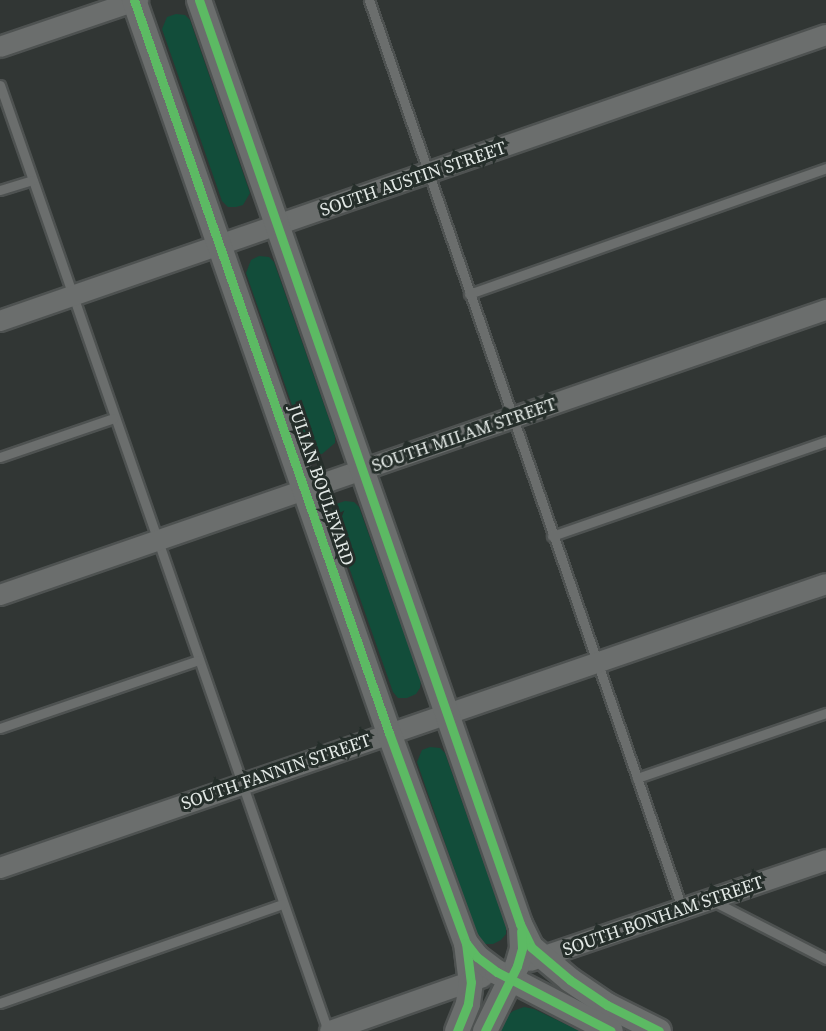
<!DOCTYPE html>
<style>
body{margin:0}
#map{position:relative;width:826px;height:1031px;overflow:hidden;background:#313634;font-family:"Source Serif 4",serif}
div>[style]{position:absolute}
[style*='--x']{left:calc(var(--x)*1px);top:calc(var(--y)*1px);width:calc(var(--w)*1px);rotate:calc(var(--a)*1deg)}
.green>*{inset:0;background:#124d3a}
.roads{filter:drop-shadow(2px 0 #4e5251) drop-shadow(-2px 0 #4e5251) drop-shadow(0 2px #4e5251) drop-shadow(0 -2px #4e5251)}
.service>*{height:9px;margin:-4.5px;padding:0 4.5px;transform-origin:4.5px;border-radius:4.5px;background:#6b6e6d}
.minor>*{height:20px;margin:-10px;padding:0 10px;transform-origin:10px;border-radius:10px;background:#6b6e6d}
.tertiary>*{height:24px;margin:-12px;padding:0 12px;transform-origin:12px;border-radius:12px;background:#6b6e6d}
.cycleway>*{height:9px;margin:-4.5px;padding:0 4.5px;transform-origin:4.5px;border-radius:4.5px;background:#5cba63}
span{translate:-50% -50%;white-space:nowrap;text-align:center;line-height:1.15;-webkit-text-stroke:6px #252e2a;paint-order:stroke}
.street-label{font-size:18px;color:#e3e9e6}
</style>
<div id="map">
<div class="green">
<i style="clip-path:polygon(176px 14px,185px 15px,190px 20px,250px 193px,243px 205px,236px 207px,228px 207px,222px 201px,162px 29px,167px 17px)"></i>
<i style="clip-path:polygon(259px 256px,269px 257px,274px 262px,335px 436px,335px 443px,322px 454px,313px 453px,307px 448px,246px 273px,251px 260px)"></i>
<i style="clip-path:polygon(345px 501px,354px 502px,359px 507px,421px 680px,420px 688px,416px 694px,407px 698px,398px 698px,393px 692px,331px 516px,332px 509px,336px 504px)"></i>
<i style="clip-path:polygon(430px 747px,440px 748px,445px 753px,506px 926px,506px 934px,501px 940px,493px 944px,484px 944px,478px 938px,417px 762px,422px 750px)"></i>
<i style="clip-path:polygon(524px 1007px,534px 1009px,580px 1031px,499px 1031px,505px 1018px,513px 1011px)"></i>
</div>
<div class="roads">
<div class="service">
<i style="--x:369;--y:0;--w:964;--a:70.98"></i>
<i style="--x:0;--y:85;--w:1001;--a:70.88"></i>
<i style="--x:0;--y:190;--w:34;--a:-17"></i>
<i style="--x:469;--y:294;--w:379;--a:-19.4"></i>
<i style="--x:0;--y:457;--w:120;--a:-18.9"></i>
<i style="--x:552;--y:536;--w:290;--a:-19.1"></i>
<i style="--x:0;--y:728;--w:210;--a:-18.9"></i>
<i style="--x:637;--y:778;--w:200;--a:-19"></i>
<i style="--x:713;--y:901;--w:127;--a:27.2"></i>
<i style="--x:0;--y:1003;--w:300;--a:-19.3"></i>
</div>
<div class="minor">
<i style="--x:0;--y:47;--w:146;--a:-18.8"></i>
<i style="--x:0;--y:321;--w:874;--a:-19.1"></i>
<i style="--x:0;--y:595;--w:874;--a:-19.04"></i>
<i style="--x:0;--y:868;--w:873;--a:-18.97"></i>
<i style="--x:530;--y:961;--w:313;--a:-18.8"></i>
<i style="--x:330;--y:1031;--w:162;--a:-19.4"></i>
</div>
<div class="tertiary">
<i style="--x:134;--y:0;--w:776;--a:70.82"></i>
<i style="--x:389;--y:733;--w:224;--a:69.9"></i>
<i style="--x:466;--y:943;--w:39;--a:83"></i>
<i style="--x:471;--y:982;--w:22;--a:98"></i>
<i style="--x:468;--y:1004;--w:29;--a:112"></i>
<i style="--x:199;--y:0;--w:978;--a:70.84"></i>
<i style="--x:520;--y:924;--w:25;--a:64"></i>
<i style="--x:531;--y:947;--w:51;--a:40.2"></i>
<i style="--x:570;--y:980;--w:45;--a:34"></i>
<i style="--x:607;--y:1005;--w:58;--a:26.6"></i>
<i style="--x:466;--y:943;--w:18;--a:52"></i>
<i style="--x:477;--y:957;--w:25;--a:37"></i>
<i style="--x:497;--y:972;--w:128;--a:27.4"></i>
<i style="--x:485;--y:1031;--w:72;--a:-63.8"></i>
<i style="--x:517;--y:966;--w:19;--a:-74"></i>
<i style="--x:522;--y:948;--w:21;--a:-93"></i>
</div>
</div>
<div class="cycleway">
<i style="--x:134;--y:0;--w:776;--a:70.82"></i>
<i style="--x:389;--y:733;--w:224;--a:69.9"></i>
<i style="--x:466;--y:943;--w:39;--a:83"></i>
<i style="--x:471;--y:982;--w:22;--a:98"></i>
<i style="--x:468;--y:1004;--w:29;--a:112"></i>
<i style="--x:199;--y:0;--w:978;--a:70.84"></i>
<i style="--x:520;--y:924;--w:25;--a:64"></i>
<i style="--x:531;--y:947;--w:51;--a:40.2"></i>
<i style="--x:570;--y:980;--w:45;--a:34"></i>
<i style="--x:607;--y:1005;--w:58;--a:26.6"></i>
<i style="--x:466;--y:943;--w:18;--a:52"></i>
<i style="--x:477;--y:957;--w:25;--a:37"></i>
<i style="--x:497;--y:972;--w:128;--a:27.4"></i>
<i style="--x:485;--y:1031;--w:72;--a:-63.8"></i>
<i style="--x:517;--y:966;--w:19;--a:-74"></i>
<i style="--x:522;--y:948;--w:17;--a:-93"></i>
</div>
<div class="street-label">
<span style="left:413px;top:179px;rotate:-19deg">SOUTH AUSTIN STREET</span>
<span style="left:464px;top:435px;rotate:-19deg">SOUTH MILAM STREET</span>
<span style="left:321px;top:485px;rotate:71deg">JULIAN BOULEVARD</span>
<span style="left:276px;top:772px;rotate:-19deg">SOUTH FANNIN STREET</span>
<span style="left:663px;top:916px;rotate:-19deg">SOUTH BONHAM STREET</span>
</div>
</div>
